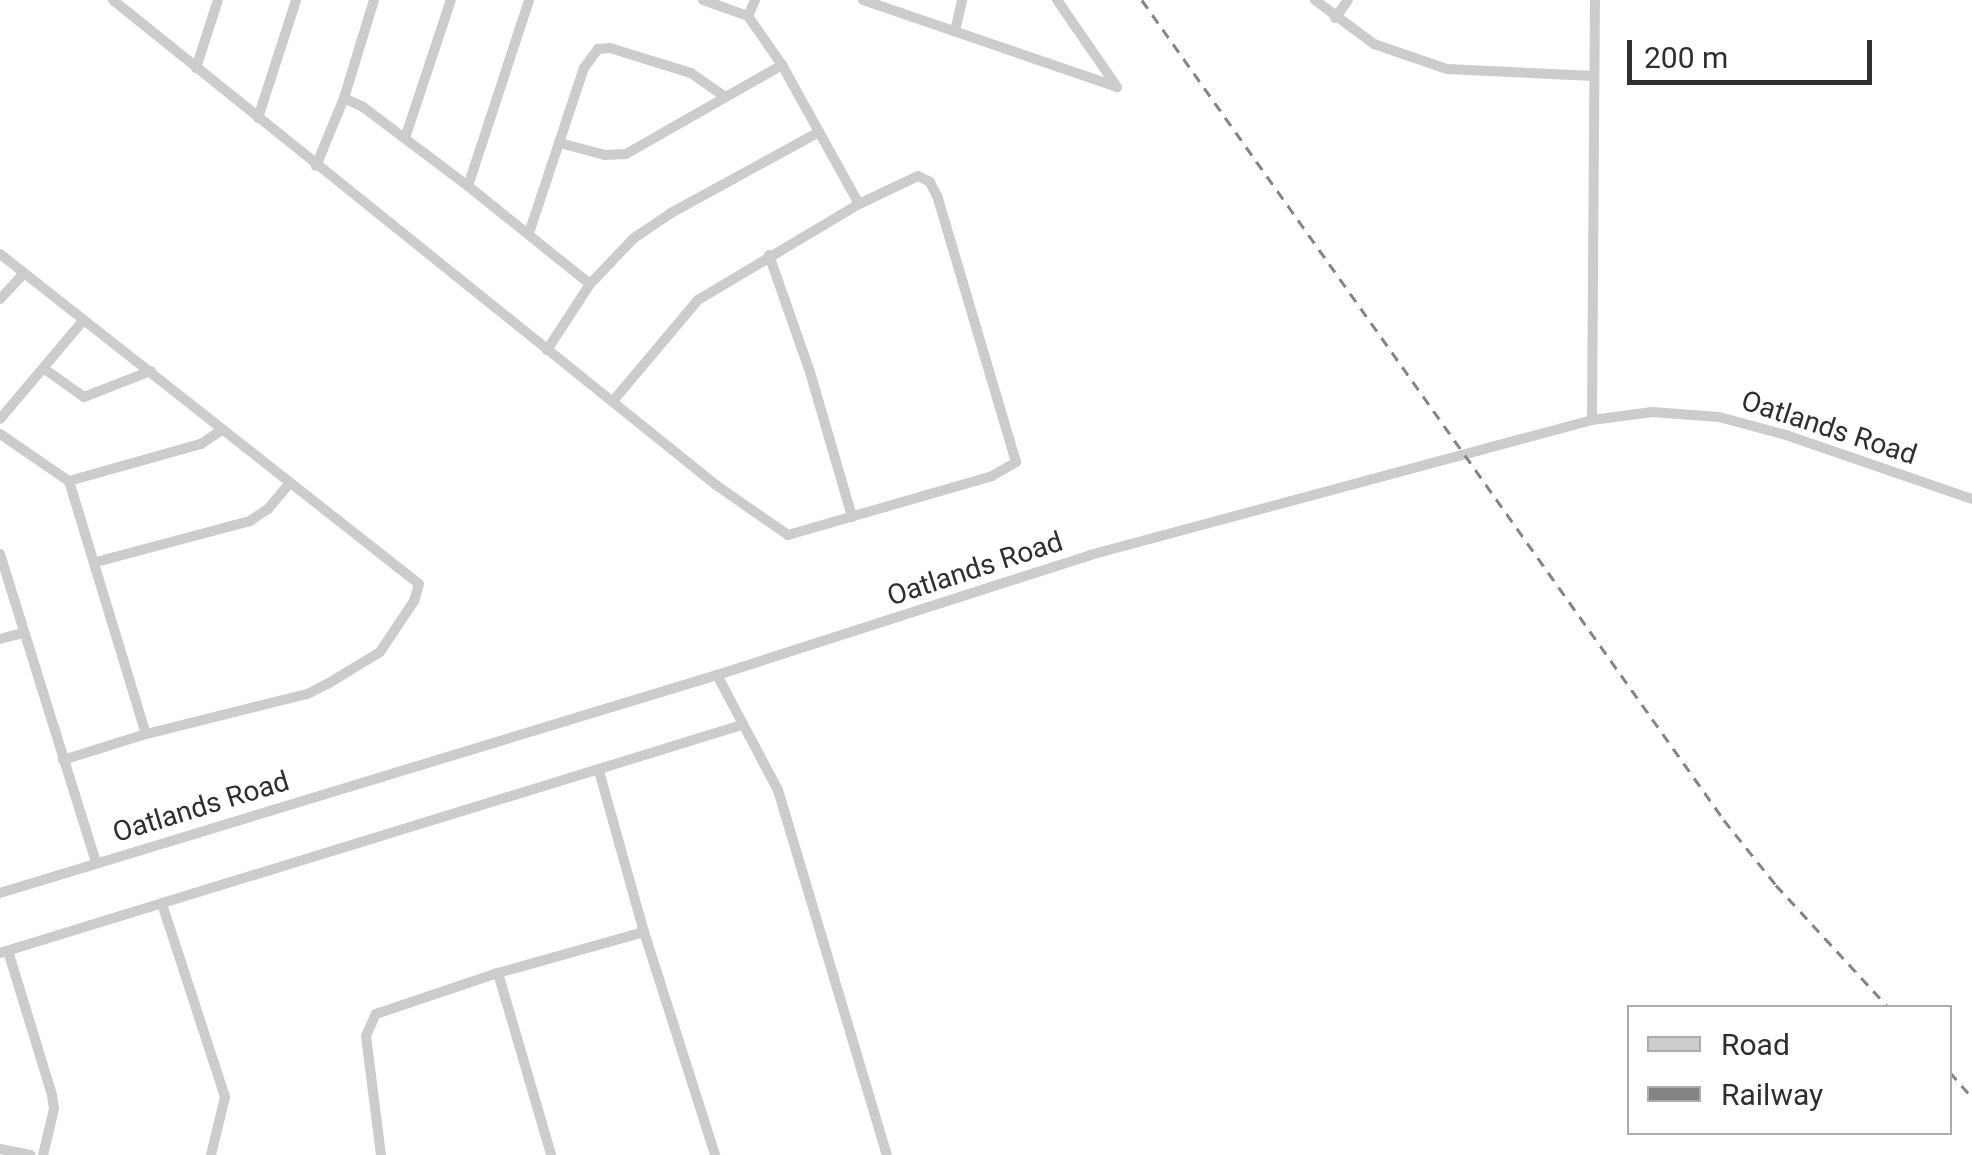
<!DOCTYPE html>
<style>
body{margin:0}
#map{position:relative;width:1972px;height:1155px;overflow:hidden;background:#fff;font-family:Roboto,sans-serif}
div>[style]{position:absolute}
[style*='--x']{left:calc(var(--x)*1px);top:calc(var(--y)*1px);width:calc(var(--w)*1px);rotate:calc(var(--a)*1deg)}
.minor>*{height:10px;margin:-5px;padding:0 5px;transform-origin:5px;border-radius:5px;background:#ccc}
.rail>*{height:2.5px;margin-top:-1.25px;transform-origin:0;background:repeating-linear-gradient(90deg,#848484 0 10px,transparent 0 18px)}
span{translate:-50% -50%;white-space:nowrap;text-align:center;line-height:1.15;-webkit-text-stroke:10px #fff;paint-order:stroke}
.street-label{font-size:28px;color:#2f2f2f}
.legend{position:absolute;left:1627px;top:1005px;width:325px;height:130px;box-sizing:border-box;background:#fff;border:2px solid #acacac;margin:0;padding:12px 18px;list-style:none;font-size:30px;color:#2f2f2f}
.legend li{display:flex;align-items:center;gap:20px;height:50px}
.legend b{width:50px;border:2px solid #acacac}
.scale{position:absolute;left:1627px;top:40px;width:245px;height:45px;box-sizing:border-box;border:5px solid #2f2f2f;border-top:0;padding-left:12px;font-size:30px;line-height:35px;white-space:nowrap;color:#2f2f2f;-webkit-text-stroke:8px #fff;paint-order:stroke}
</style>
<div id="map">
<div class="minor">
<i style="--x:113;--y:0;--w:774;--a:38.81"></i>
<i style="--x:716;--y:485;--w:88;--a:34.8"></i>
<i style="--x:788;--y:535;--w:212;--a:-16.1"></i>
<i style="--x:992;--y:476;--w:28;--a:-30"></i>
<i style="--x:1016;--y:462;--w:277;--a:-106.5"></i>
<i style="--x:937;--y:196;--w:16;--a:-117"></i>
<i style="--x:930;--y:182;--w:13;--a:-153"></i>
<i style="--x:918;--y:176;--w:65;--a:154.6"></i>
<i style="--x:859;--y:204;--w:187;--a:149.2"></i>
<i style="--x:698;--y:300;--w:132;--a:130.1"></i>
<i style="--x:703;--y:0;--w:48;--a:19.6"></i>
<i style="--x:748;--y:16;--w:60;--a:55.2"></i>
<i style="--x:782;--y:65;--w:159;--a:61"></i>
<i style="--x:863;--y:0;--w:268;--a:18.9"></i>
<i style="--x:1057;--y:0;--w:106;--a:55.4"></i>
<i style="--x:1315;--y:0;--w:74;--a:36.7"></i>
<i style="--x:1374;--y:44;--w:77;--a:18.9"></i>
<i style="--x:1447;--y:69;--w:147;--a:2.7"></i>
<i style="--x:748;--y:16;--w:17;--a:-66"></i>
<i style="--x:1335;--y:18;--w:22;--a:-54"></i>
<i style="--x:955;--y:31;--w:32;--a:-77"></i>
<i style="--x:196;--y:68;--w:71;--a:-72.1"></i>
<i style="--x:344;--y:98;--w:21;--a:25"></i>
<i style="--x:363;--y:107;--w:131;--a:37"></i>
<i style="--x:468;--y:186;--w:156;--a:38.8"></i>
<i style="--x:590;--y:284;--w:79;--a:123.1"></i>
<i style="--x:258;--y:118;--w:124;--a:-72.1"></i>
<i style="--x:405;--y:138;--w:145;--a:-71.6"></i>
<i style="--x:560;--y:143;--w:47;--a:14.9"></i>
<i style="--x:605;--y:155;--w:21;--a:-3"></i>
<i style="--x:626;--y:154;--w:180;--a:-29.7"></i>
<i style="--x:316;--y:166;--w:74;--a:-67.6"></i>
<i style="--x:344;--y:98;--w:102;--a:-73"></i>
<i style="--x:468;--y:186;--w:196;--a:-71.8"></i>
<i style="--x:529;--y:233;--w:174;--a:-71.6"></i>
<i style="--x:584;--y:68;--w:24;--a:-54"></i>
<i style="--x:598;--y:49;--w:12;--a:-5"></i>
<i style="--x:610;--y:48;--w:85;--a:17.2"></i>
<i style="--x:691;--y:73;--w:42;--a:35.2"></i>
<i style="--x:0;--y:254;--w:533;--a:38.22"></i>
<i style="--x:419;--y:584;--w:18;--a:106"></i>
<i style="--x:414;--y:601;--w:61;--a:123.7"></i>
<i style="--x:380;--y:652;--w:60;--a:148.7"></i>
<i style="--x:329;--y:683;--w:25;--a:153"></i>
<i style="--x:307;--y:694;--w:166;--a:166"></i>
<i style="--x:769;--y:255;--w:124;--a:70.7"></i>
<i style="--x:810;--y:372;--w:151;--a:73.8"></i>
<i style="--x:590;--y:284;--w:64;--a:-46.3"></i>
<i style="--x:634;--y:238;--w:45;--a:-34"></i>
<i style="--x:671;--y:213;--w:169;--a:-28.7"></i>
<i style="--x:0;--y:299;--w:35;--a:-47"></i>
<i style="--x:46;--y:370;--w:47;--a:35.4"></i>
<i style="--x:84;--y:397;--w:72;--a:-21.2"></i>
<i style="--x:0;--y:419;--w:127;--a:-49.8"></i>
<i style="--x:1592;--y:420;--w:420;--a:-89.6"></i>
<i style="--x:0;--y:434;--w:83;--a:34.3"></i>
<i style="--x:69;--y:481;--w:264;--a:73.1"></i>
<i style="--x:146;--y:734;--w:87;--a:162.6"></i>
<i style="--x:69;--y:481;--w:137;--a:-15.7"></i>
<i style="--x:201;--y:444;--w:23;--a:-34"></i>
<i style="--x:0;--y:554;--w:324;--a:72.7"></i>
<i style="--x:96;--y:562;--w:159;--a:-14.9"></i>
<i style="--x:250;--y:521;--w:22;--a:-34"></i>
<i style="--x:268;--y:509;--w:31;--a:-50"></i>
<i style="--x:0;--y:639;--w:23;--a:-15"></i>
<i style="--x:717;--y:675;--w:130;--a:62.1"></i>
<i style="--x:778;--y:790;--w:381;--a:73.4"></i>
<i style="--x:599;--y:771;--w:167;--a:74.4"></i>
<i style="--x:644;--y:932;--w:234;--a:72.3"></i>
<i style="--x:0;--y:893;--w:749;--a:-16.91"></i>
<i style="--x:717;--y:675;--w:392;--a:-17.8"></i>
<i style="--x:1090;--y:555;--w:520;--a:-15.05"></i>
<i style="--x:1592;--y:420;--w:61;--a:-7.6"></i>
<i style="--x:1652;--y:412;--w:67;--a:4.3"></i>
<i style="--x:1719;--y:417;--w:69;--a:15"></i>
<i style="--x:1786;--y:435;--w:197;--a:19"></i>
<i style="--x:162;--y:904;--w:203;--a:71.9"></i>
<i style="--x:225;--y:1097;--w:60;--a:103.6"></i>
<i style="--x:8;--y:951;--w:151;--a:73"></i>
<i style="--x:52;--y:1095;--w:14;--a:82"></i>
<i style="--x:54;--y:1109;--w:47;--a:103.4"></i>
<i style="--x:0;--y:953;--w:776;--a:-17.08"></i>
<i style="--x:498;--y:973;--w:189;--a:73.7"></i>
<i style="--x:0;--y:1149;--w:31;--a:11"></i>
<i style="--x:381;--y:1155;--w:120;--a:-97.2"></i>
<i style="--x:366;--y:1036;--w:24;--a:-66"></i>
<i style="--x:376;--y:1014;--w:129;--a:-18.6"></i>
<i style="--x:498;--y:973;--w:152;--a:-15.7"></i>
</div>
<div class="rail">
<i style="--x:1142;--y:0;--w:1006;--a:54.63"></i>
<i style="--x:1724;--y:820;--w:83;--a:51.3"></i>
<i style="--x:1776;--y:885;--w:167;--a:47.4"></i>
<i style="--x:1950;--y:1072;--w:33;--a:49"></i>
</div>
<div class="street-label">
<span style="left:1829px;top:428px;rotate:18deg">Oatlands Road</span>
<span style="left:975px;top:569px;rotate:-18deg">Oatlands Road</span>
<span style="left:201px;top:807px;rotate:-17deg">Oatlands Road</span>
</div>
<ul class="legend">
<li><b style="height:12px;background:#ccc"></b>Road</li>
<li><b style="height:12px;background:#848484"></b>Railway</li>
</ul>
<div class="scale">200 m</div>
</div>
